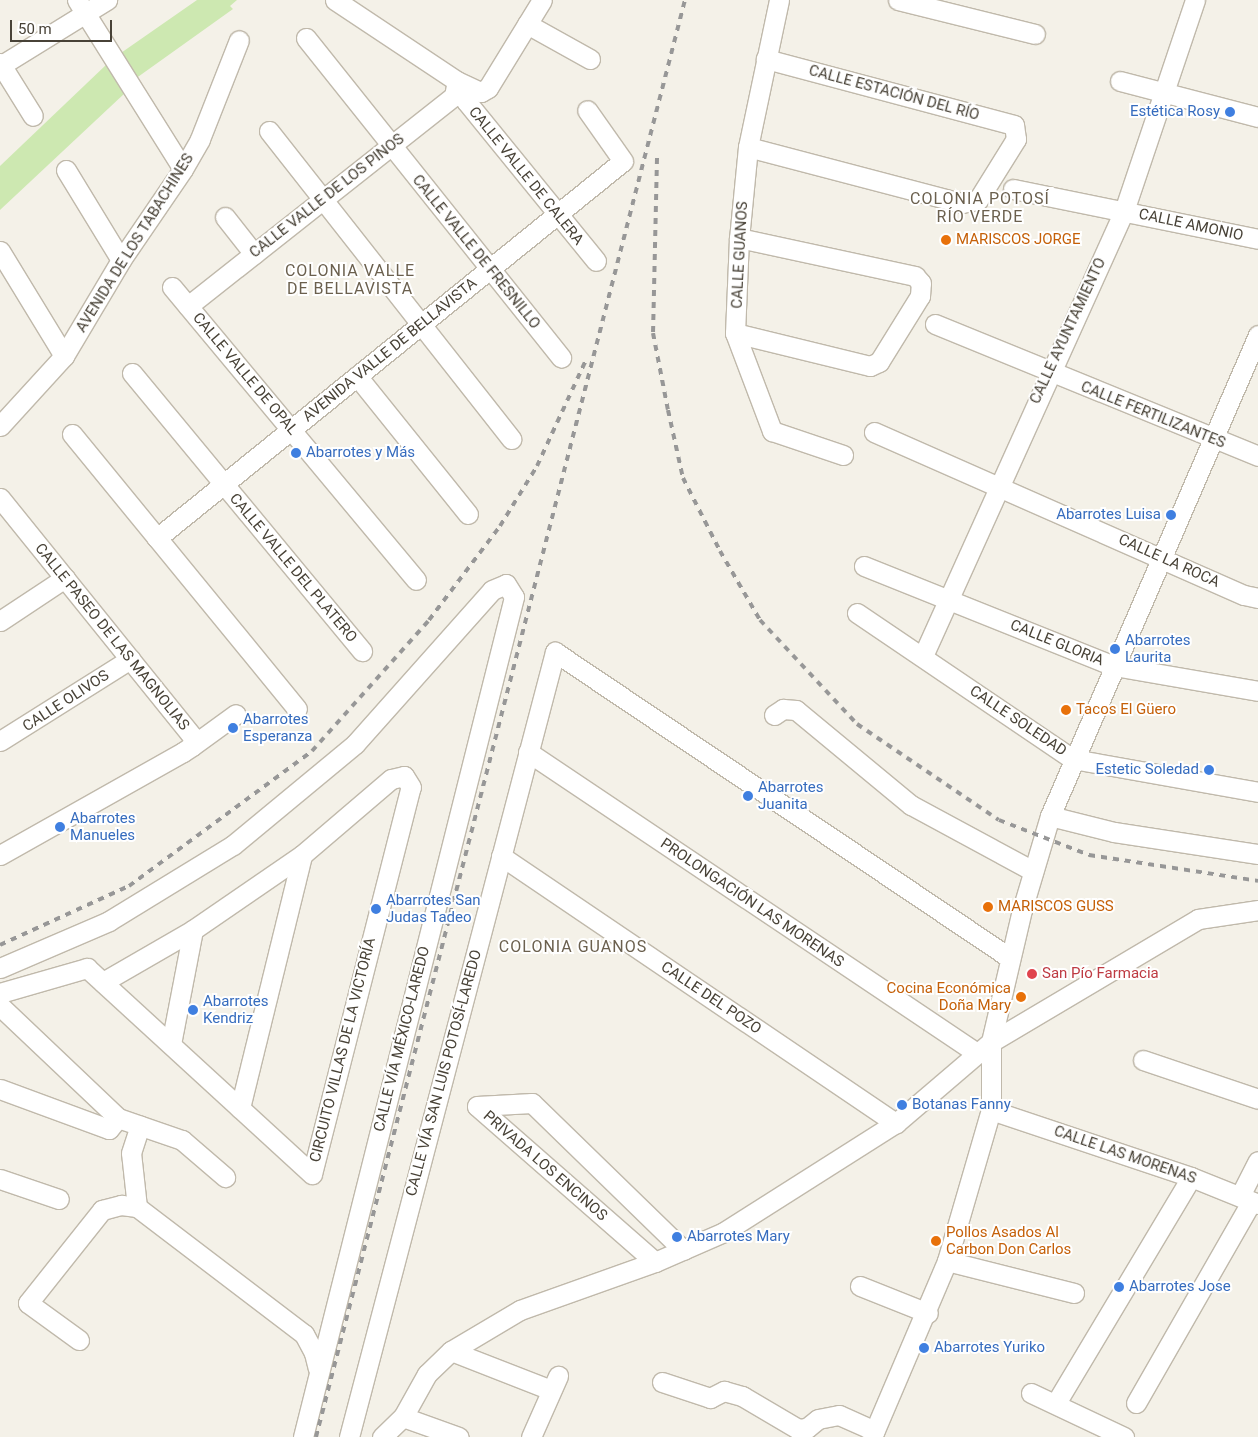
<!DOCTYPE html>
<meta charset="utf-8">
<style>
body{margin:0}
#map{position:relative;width:1258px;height:1437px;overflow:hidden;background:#f4f1e8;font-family:Roboto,sans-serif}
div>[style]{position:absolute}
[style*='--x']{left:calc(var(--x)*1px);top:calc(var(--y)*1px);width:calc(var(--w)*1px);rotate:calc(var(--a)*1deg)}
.green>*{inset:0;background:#cde8b1}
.roads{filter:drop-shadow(1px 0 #c0b9ab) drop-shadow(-1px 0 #c0b9ab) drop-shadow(0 1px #c0b9ab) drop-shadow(0 -1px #c0b9ab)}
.minor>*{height:19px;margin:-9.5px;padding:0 9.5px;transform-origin:9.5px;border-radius:9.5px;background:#fff}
.rail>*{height:4px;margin-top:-2px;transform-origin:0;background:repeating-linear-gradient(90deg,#979797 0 6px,transparent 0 12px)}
.dots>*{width:14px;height:14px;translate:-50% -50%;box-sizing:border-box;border:2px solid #fff;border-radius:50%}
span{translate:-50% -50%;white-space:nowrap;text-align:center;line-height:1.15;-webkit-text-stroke:4px #fff;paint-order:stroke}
.street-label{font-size:15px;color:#484237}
.shop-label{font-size:15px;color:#366cbe}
.right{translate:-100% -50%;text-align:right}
.left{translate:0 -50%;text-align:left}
.food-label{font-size:15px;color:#c56008}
.health-label{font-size:15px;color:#be3a42}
.neighbourhood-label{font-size:16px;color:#6b604e;letter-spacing:1px}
.scale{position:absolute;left:10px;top:20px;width:102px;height:22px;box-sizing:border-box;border:2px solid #484237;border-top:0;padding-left:6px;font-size:15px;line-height:18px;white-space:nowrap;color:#484237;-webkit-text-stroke:4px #fff;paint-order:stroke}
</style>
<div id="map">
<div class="green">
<i style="clip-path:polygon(197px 0,237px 0,230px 6px,233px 9px,135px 79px,118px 55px)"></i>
<i style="clip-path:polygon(107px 64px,125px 93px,0 210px,0 166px)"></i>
</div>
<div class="roads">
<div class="minor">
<i style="--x:77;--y:0;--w:199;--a:57.9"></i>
<i style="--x:335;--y:0;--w:146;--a:33.6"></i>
<i style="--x:457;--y:81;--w:26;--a:25"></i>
<i style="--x:481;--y:92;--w:8;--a:-30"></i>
<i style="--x:488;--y:88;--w:103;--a:-58.5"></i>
<i style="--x:779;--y:0;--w:150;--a:101.9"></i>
<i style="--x:748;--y:147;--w:91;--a:95.6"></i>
<i style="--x:739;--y:238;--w:95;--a:92.4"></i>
<i style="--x:735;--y:333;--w:105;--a:69.3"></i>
<i style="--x:772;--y:431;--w:75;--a:18.7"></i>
<i style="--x:898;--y:0;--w:141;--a:13.9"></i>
<i style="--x:527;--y:24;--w:72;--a:29.1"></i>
<i style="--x:306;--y:38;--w:409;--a:51.4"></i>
<i style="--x:0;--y:63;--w:62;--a:58.1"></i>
<i style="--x:0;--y:66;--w:126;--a:-31.7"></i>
<i style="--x:1120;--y:81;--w:143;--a:14.6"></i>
<i style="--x:466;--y:87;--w:14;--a:90"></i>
<i style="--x:466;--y:101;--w:206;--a:50.9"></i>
<i style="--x:269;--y:131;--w:392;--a:51.8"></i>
<i style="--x:748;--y:147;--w:221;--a:14.7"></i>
<i style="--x:962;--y:203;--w:16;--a:-11"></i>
<i style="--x:978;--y:200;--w:72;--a:-58.1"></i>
<i style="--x:1016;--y:139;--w:14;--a:-98"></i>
<i style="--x:1014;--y:125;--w:257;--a:-165.1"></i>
<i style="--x:66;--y:170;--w:105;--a:58.6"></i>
<i style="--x:1013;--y:189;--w:250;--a:11.5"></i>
<i style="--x:225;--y:217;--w:47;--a:51.9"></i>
<i style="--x:0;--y:251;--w:123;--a:58.6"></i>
<i style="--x:172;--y:287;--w:381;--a:50.2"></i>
<i style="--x:188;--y:306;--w:339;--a:-38.3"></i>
<i style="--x:454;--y:96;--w:15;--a:-79"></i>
<i style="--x:935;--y:324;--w:349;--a:22.2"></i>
<i style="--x:735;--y:333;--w:139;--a:13.7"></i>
<i style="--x:870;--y:366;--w:10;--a:-24"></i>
<i style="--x:879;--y:362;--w:78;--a:-58.2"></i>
<i style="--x:920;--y:296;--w:13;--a:-86"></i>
<i style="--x:921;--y:283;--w:9;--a:-131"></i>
<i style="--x:915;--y:276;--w:180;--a:-167.8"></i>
<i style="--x:132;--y:373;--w:361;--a:50.4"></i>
<i style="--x:357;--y:376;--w:177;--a:51.2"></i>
<i style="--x:0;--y:426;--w:95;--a:-47.6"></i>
<i style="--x:64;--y:356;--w:112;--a:-59.3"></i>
<i style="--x:121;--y:260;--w:110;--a:-55.7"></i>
<i style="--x:183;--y:169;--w:34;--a:-60"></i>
<i style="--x:200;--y:139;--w:106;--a:-68.5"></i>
<i style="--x:874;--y:432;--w:404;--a:23.8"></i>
<i style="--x:1244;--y:595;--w:14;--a:12"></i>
<i style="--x:72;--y:434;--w:355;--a:50.7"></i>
<i style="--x:0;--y:498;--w:307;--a:51.1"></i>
<i style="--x:193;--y:737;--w:9;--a:96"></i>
<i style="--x:192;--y:746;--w:11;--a:146"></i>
<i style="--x:183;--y:752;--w:210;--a:150.6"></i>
<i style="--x:157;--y:538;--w:599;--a:-38.97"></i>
<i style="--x:623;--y:161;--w:62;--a:-125.2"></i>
<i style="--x:864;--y:566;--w:269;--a:21.8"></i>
<i style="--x:1114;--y:666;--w:146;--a:9.8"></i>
<i style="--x:857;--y:613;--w:261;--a:34.1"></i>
<i style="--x:1073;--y:759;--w:188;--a:10.1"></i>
<i style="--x:0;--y:621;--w:78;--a:-33.5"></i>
<i style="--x:923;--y:656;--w:488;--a:-65.7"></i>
<i style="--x:1124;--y:211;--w:223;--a:-71.4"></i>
<i style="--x:774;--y:715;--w:11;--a:-34"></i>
<i style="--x:783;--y:709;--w:13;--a:4"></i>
<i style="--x:796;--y:710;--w:149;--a:39.6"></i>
<i style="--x:911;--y:805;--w:139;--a:28.4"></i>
<i style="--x:0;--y:741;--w:154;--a:-32.2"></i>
<i style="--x:192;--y:746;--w:54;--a:-36"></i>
<i style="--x:528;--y:752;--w:541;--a:33.84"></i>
<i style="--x:1050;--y:816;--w:66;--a:14"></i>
<i style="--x:1114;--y:832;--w:146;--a:8.7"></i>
<i style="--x:501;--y:856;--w:477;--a:34.1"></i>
<i style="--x:0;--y:968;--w:119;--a:-23.3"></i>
<i style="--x:109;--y:921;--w:145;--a:-31.5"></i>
<i style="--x:233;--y:845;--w:158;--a:-39.6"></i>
<i style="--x:355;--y:744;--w:206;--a:-48.3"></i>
<i style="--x:492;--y:590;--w:15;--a:-23"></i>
<i style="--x:506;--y:584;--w:15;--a:58"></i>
<i style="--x:514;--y:597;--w:866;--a:104.1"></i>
<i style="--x:0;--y:993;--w:91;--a:-16"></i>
<i style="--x:87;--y:968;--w:305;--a:42.5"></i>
<i style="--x:312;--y:1174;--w:399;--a:-75.7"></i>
<i style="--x:411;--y:787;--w:13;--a:-122"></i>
<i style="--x:404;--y:776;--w:13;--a:167"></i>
<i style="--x:391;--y:779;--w:117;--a:139.5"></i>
<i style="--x:302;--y:855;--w:132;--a:145.5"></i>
<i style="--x:193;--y:930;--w:104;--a:150"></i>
<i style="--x:0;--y:1006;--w:163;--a:43.5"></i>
<i style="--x:118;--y:1118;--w:68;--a:19"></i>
<i style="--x:182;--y:1140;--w:57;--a:40.7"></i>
<i style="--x:171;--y:1044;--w:116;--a:-79.1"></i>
<i style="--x:1143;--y:1060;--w:121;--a:18.7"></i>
<i style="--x:0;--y:1089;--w:116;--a:20.2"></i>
<i style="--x:109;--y:1129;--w:14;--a:-51"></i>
<i style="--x:477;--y:1106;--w:55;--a:-3.1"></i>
<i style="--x:532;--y:1103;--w:211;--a:44.2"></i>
<i style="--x:477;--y:1106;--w:237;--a:41.2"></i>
<i style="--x:240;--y:1108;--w:260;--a:-76.2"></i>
<i style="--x:991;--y:1110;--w:211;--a:18.5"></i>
<i style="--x:1191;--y:1177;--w:72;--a:21.9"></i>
<i style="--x:0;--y:1179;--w:62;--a:18.7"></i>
<i style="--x:1240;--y:1196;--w:39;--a:-63"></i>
<i style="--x:137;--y:1207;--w:54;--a:-96.3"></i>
<i style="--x:131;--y:1153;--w:29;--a:-72"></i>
<i style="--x:947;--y:1261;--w:131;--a:14.1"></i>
<i style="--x:860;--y:1286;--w:73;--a:21.7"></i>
<i style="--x:79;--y:1340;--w:63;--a:-144"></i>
<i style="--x:28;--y:1303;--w:119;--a:-51.5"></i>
<i style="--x:102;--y:1210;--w:20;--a:-15"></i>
<i style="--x:121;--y:1205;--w:16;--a:7"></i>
<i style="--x:137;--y:1207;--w:210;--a:37.3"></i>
<i style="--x:304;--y:1334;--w:21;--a:62"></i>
<i style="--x:314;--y:1353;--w:16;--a:76"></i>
<i style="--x:451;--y:1351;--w:107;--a:21.3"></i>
<i style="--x:662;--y:1382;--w:51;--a:18.4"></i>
<i style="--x:710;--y:1398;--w:16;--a:-27"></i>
<i style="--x:724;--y:1391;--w:19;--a:16"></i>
<i style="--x:742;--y:1396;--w:65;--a:30.5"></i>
<i style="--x:798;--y:1429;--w:9;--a:-6"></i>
<i style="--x:807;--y:1428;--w:14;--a:-39"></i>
<i style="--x:818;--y:1419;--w:21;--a:-11"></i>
<i style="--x:839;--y:1415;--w:39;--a:24"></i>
<i style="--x:1031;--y:1393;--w:103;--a:25.3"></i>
<i style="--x:1056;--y:1403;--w:263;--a:-59.1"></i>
<i style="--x:1136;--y:1403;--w:232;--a:-60.2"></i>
<i style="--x:403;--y:1417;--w:59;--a:19.7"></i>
<i style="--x:349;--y:1437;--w:812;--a:-75.3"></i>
<i style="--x:555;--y:652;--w:548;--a:33.92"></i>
<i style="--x:382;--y:1437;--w:29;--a:-44"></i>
<i style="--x:403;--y:1417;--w:49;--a:-60.8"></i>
<i style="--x:427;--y:1374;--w:33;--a:-44"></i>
<i style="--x:451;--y:1351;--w:80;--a:-30.7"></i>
<i style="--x:520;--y:1310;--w:143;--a:-19.6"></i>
<i style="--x:655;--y:1262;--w:75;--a:-23.5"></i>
<i style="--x:724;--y:1232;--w:204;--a:-32.4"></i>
<i style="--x:896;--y:1123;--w:125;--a:-40.5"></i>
<i style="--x:991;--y:1042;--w:241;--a:-30.7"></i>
<i style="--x:1198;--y:919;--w:61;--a:-8.5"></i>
<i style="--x:531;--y:1437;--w:67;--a:-66.1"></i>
<i style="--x:872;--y:1437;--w:191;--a:-66.9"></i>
<i style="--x:947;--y:1261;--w:157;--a:-73.8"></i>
<i style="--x:991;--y:1110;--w:68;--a:-90"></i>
<i style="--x:991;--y:1042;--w:136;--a:-76.8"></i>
<i style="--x:1022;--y:910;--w:98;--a:-73.4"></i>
<i style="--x:1050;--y:816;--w:524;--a:-66.61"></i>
</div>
</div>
<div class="rail">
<i style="--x:657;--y:158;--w:175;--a:91.3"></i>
<i style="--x:653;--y:333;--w:78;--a:79"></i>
<i style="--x:668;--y:410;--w:70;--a:77.6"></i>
<i style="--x:683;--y:478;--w:82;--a:63.1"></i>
<i style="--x:720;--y:551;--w:80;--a:59.9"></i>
<i style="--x:760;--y:620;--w:142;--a:47"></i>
<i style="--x:857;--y:724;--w:171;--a:34.1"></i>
<i style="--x:999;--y:820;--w:97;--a:21.3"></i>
<i style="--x:1089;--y:855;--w:171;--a:8.7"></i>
<i style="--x:0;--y:945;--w:142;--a:-24.6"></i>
<i style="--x:129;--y:886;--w:227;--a:-36.4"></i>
<i style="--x:312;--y:751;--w:176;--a:-48.2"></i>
<i style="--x:429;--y:620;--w:118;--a:-52.9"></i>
<i style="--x:500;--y:526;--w:70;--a:-58.3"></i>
<i style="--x:537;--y:466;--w:115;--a:-65.2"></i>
<i style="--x:316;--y:1437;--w:1484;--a:-75.6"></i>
</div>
<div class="dots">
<i style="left:1230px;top:112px;background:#3f7fe0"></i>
<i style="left:946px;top:240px;background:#e8710a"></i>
<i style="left:296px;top:453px;background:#3f7fe0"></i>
<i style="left:1171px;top:515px;background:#3f7fe0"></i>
<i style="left:1115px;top:649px;background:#3f7fe0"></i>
<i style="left:1066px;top:710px;background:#e8710a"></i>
<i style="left:233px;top:728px;background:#3f7fe0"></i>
<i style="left:1209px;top:770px;background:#3f7fe0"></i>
<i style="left:748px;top:796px;background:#3f7fe0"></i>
<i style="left:60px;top:827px;background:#3f7fe0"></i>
<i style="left:988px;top:907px;background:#e8710a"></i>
<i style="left:376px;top:909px;background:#3f7fe0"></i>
<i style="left:1032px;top:974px;background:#e0444e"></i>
<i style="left:1021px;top:997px;background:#e8710a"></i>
<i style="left:193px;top:1010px;background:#3f7fe0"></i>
<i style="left:902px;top:1105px;background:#3f7fe0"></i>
<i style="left:677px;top:1237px;background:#3f7fe0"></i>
<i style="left:936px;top:1241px;background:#e8710a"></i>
<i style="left:1119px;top:1287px;background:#3f7fe0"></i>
<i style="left:924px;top:1348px;background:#3f7fe0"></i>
</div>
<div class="street-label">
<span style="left:894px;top:93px;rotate:15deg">CALLE ESTACIÓN DEL RÍO</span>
<span style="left:526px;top:176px;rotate:51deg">CALLE VALLE DE CALERA</span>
<span style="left:327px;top:196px;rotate:-38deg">CALLE VALLE DE LOS PINOS</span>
<span style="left:1191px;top:225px;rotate:12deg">CALLE AMONIO</span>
<span style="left:135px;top:243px;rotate:-58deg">AVENIDA DE LOS TABACHINES</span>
<span style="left:476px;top:252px;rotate:51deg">CALLE VALLE DE FRESNILLO</span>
<span style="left:740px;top:255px;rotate:-87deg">CALLE GUANOS</span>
<span style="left:1068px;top:331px;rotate:-65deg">CALLE AYUNTAMIENTO</span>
<span style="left:390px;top:350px;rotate:-39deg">AVENIDA VALLE DE BELLAVISTA</span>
<span style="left:245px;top:374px;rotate:50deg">CALLE VALLE DE OPAL</span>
<span style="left:1153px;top:415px;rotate:22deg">CALLE FERTILIZANTES</span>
<span style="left:1169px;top:561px;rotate:24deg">CALLE LA ROCA</span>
<span style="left:293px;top:568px;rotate:50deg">CALLE VALLE DEL PLATERO</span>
<span style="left:112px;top:637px;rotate:51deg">CALLE PASEO DE LAS MAGNOLIAS</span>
<span style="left:1057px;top:643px;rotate:22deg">CALLE GLORIA</span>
<span style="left:66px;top:701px;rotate:-33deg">CALLE OLIVOS</span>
<span style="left:1018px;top:721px;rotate:34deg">CALLE SOLEDAD</span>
<span style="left:752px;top:903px;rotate:34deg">PROLONGACIÓN LAS MORENAS</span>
<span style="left:711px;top:998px;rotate:34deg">CALLE DEL POZO</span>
<span style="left:402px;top:1039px;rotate:-76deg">CALLE VÍA MÉXICO-LAREDO</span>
<span style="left:343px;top:1050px;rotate:-76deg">CIRCUITO VILLAS DE LA VICTORÍA</span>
<span style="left:444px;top:1073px;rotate:-75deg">CALLE VÍA SAN LUIS POTOSÍ-LAREDO</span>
<span style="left:1125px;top:1155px;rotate:19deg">CALLE LAS MORENAS</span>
<span style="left:545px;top:1166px;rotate:41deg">PRIVADA LOS ENCINOS</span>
</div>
<div class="shop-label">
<span class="right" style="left:1220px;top:112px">Estética Rosy</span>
<span class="left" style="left:306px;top:453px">Abarrotes y Más</span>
<span class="right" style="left:1161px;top:515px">Abarrotes Luisa</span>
<span class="left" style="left:1125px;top:649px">Abarrotes<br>Laurita</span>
<span class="left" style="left:243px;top:728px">Abarrotes<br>Esperanza</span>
<span class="right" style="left:1199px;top:770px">Estetic Soledad</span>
<span class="left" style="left:758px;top:796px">Abarrotes<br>Juanita</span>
<span class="left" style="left:70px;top:827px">Abarrotes<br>Manueles</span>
<span class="left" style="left:386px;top:909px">Abarrotes San<br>Judas Tadeo</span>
<span class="left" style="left:203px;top:1010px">Abarrotes<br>Kendriz</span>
<span class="left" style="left:912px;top:1105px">Botanas Fanny</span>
<span class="left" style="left:687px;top:1237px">Abarrotes Mary</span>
<span class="left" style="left:1129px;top:1287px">Abarrotes Jose</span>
<span class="left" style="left:934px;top:1348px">Abarrotes Yuriko</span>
</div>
<div class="food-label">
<span class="left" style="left:956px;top:240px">MARISCOS JORGE</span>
<span class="left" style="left:1076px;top:710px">Tacos El Güero</span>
<span class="left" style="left:998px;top:907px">MARISCOS GUSS</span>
<span class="right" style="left:1011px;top:997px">Cocina Económica<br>Doña Mary</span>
<span class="left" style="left:946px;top:1241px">Pollos Asados Al<br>Carbon Don Carlos</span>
</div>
<div class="health-label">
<span class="left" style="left:1042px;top:974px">San Pío Farmacia</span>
</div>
<div class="neighbourhood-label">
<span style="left:980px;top:208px">COLONIA POTOSÍ<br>RÍO VERDE</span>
<span style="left:350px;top:280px">COLONIA VALLE<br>DE BELLAVISTA</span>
<span style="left:573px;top:947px">COLONIA GUANOS</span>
</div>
<div class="scale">50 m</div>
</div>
